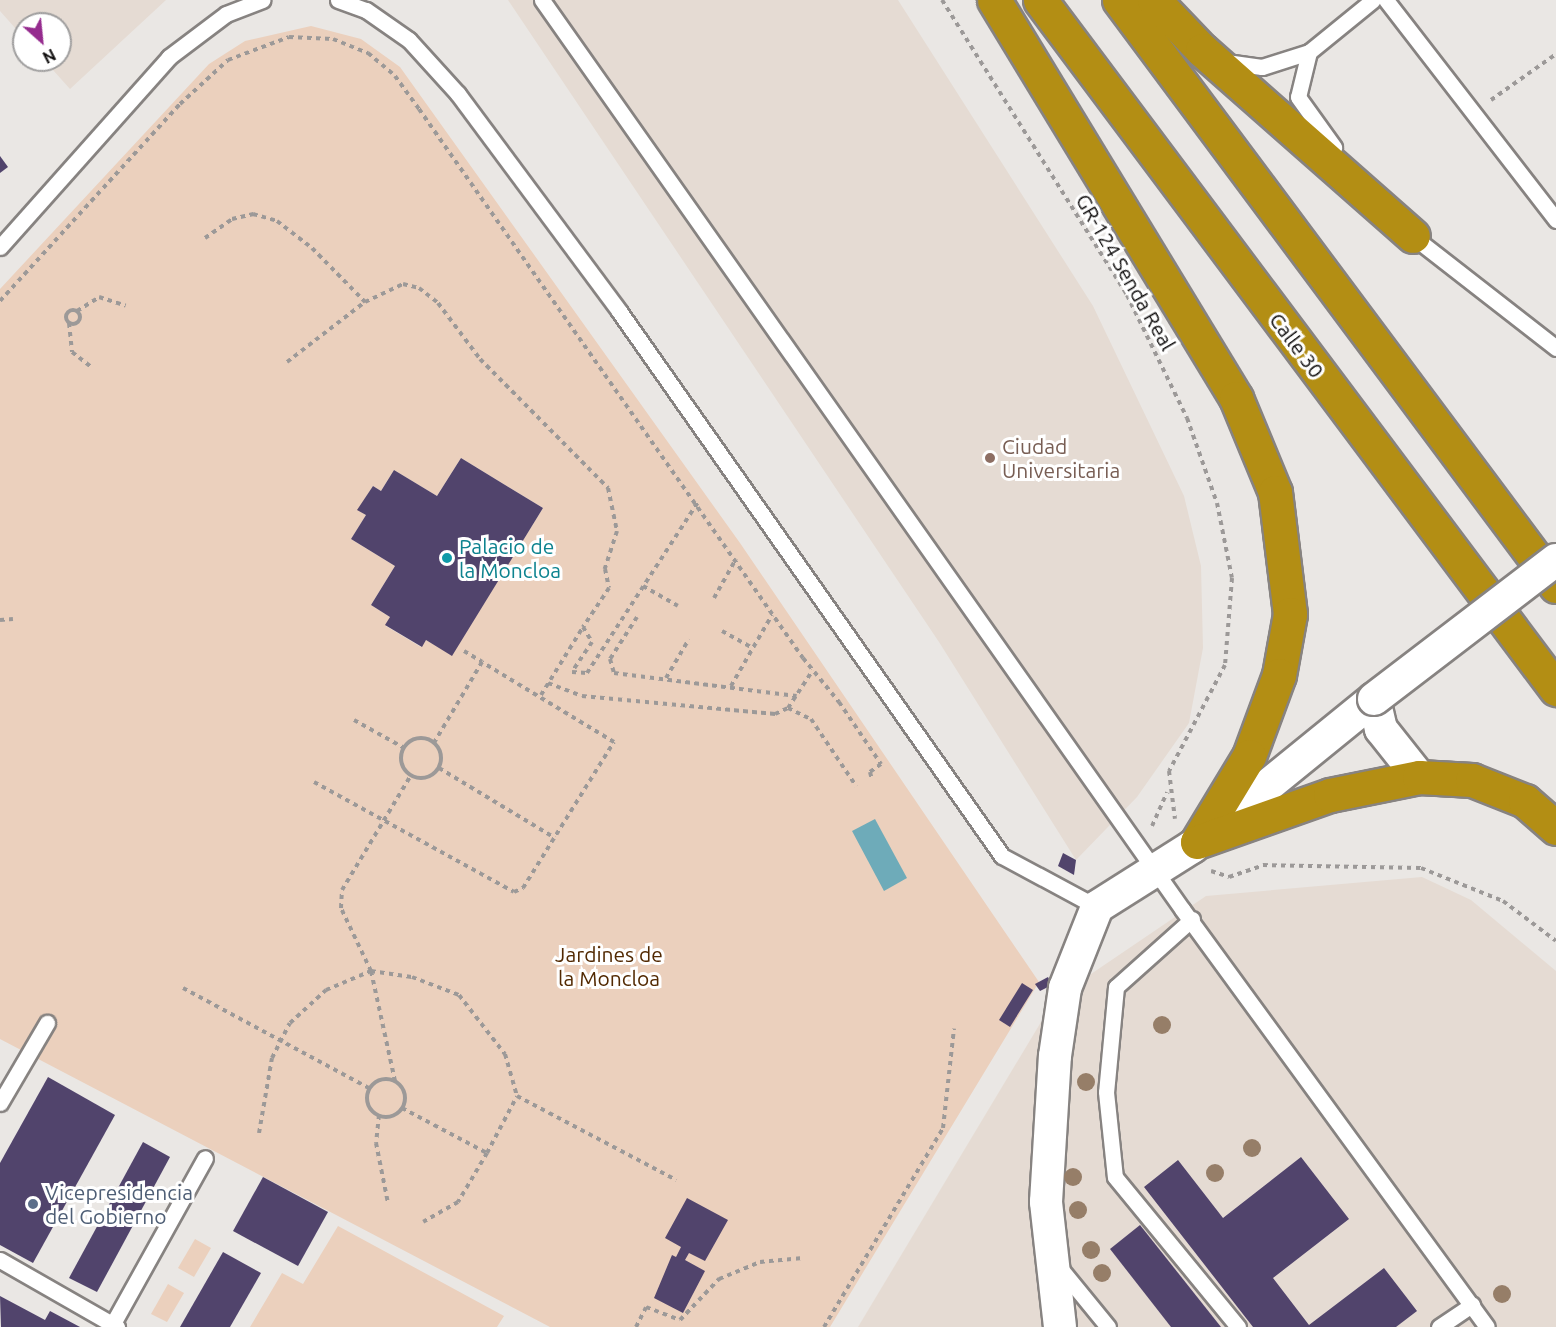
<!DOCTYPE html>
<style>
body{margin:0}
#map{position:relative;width:1556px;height:1327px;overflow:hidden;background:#eae7e4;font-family:Ubuntu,sans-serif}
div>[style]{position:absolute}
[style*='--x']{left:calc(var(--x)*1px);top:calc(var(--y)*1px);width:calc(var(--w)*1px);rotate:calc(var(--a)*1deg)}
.built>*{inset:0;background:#e5dbd3}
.green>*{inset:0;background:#ebd0bd}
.water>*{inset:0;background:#6eabb9}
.building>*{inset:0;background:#51446c}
.path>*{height:4px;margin-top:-2px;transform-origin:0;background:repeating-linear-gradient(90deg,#9c9998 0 4.5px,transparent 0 9px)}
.path>.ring{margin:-2px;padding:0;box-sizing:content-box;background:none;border:4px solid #9c9998;border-radius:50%}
.roads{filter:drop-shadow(2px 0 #878381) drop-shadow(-2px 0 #878381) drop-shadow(0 2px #878381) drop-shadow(0 -2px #878381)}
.service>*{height:15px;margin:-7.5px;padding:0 7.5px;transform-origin:7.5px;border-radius:7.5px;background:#fff}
.minor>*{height:32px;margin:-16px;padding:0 16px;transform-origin:16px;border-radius:16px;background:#fff}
.motorway>*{height:33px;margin:-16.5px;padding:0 16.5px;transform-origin:16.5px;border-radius:16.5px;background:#b38e14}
.bridges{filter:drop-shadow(2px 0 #878381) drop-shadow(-2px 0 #878381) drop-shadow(0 2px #878381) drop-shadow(0 -2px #878381)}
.minor-bridge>*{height:32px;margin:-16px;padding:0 16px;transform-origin:16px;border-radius:16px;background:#fff}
.trees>*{width:18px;height:18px;margin:-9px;border-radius:50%;background:#967e68}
.dots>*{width:16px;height:16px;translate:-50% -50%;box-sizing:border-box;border:3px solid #fff;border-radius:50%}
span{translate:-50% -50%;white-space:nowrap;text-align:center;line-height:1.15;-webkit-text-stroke:6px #fff;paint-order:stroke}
.street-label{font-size:21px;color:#0f0d0d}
.education-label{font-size:21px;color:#785e54}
.left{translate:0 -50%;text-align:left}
.culture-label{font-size:21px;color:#0d838f}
.park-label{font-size:21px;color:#522902}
.service-label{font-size:21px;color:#4e5e75}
.north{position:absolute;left:12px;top:12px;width:60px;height:60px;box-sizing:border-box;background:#fff;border:2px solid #9f9e9e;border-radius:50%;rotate:153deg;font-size:16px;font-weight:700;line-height:24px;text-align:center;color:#0f0d0d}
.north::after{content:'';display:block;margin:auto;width:21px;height:27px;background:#952b8e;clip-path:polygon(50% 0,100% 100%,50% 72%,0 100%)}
</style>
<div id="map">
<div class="built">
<i style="clip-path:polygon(0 0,166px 0,70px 89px,44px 60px,60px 60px,60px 24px,24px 24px,24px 38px,0 11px)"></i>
<i style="clip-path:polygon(508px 0,898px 0,1093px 306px,1184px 496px,1201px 566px,1203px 648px,1189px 723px,1137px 797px,1076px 860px,939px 642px)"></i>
<i style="clip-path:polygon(1422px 877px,1471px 900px,1556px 971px,1556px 1327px,858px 1327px,1041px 1022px,1091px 974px,1206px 896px)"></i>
</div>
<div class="green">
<i style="clip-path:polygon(evenodd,311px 26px,361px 39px,400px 67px,740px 543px,1039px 982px,830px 1327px,550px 1327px,0 1039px,0 289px,209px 64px,245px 41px,311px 26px,461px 458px,543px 508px,452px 655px,426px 640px,421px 647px,386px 626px,390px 617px,371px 605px,395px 566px,351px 539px,366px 515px,358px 510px,373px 486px,381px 491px,394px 470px,437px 496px,461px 458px)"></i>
<i style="clip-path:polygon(338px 1226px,504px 1316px,497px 1327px,250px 1327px,282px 1273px,303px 1284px)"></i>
<i style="clip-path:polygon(195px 1239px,211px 1248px,194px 1277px,178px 1268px)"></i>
<i style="clip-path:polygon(168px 1284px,184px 1293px,167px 1322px,151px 1314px)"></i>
</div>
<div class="water">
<i style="clip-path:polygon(875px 819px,907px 878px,884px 891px,852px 831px)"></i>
</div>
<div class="building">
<i style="clip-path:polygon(0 156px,8px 167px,0 173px)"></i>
<i style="clip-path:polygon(461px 458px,543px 508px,452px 656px,426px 640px,422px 647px,385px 625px,390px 617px,371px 605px,395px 566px,351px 539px,366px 515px,357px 510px,373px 486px,381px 491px,394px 470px,437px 496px)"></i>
<i style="clip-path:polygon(1063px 853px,1076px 860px,1074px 875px,1058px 866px)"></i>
<i style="clip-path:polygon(1048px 977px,1052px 985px,1040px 991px,1035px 984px)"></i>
<i style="clip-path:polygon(1022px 983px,1033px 990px,1010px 1027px,999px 1020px)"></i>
<i style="clip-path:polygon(48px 1077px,115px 1115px,33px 1263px,0 1245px,0 1163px)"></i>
<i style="clip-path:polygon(143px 1142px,170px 1157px,97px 1292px,69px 1278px)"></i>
<i style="clip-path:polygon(1301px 1157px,1349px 1219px,1273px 1278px,1309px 1325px,1384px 1268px,1417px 1311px,1396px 1327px,1253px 1327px,1144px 1187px,1178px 1160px,1223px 1218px)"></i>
<i style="clip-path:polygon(263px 1177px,328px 1212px,298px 1266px,233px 1231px)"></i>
<i style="clip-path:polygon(687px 1198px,728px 1220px,705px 1261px,689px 1253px,685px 1260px,705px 1271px,683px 1313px,654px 1298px,672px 1255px,676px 1257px,681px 1247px,665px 1238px)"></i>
<i style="clip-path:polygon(1140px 1225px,1221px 1327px,1171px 1327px,1110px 1249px)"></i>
<i style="clip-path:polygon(223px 1252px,261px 1273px,230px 1327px,180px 1327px)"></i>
<i style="clip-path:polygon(0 1296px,45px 1320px,50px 1311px,80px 1327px,1px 1327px)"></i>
</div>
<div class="path">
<i style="--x:942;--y:0;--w:348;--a:57.9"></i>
<i style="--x:1127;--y:295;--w:137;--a:64"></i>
<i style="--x:1187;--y:418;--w:90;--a:70.6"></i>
<i style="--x:1217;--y:503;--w:76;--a:78.7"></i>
<i style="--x:1232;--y:578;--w:87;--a:94.6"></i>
<i style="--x:1225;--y:665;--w:120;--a:117.8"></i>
<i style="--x:1169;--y:771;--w:48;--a:82.9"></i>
<i style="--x:1491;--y:100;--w:80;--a:-35.3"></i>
<i style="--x:205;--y:238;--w:33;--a:-35"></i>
<i style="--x:232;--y:219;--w:22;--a:-13"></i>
<i style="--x:253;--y:214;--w:25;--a:16"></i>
<i style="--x:277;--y:221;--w:44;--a:37.6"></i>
<i style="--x:312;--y:248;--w:76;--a:45.5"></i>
<i style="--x:365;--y:302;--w:42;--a:-25.3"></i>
<i style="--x:403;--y:284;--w:16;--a:14"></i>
<i style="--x:419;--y:288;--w:24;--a:38"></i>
<i style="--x:438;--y:303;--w:70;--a:53.1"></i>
<i style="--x:480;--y:359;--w:182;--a:45.2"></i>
<i style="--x:608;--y:488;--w:44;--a:78.2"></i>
<i style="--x:617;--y:531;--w:40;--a:108"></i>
<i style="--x:605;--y:569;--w:19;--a:78"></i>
<i style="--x:609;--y:588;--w:47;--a:123.7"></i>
<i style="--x:0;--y:301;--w:267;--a:-47.6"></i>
<i style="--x:180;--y:104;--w:65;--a:-42.5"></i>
<i style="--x:228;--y:60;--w:65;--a:-20.7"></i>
<i style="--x:289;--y:37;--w:44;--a:2.6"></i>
<i style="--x:333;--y:39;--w:38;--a:22"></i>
<i style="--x:368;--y:53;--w:35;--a:40"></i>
<i style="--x:395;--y:76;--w:41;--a:54"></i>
<i style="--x:419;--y:109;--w:670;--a:55.03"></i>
<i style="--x:803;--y:658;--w:57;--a:50.7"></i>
<i style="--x:839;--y:702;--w:75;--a:55.9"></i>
<i style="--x:881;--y:764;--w:14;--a:144"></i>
<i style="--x:870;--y:772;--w:8;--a:76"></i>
<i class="ring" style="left:66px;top:310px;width:10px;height:10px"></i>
<i style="--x:77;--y:311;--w:26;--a:-32"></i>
<i style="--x:99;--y:297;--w:28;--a:18"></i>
<i style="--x:69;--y:323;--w:29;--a:84"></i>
<i style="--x:72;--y:352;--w:23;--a:38"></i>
<i style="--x:287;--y:362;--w:98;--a:-37.6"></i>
<i style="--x:643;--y:586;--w:40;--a:29.7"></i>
<i style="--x:714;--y:598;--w:45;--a:-60.6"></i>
<i style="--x:637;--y:617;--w:50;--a:122.7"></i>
<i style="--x:610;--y:659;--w:15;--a:74"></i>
<i style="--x:614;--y:673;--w:184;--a:7.2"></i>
<i style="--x:0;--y:620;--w:13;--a:-4"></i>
<i style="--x:722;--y:631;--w:35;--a:29"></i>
<i style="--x:464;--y:651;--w:21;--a:31"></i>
<i style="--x:666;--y:678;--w:45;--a:-59.5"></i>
<i style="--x:548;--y:683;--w:36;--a:21"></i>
<i style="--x:582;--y:696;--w:194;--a:5.3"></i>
<i style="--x:775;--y:714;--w:14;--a:-25"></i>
<i style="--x:788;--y:708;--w:45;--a:-56.7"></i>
<i style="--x:731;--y:686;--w:82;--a:-60"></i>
<i style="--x:541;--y:695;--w:80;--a:-58.3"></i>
<i style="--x:583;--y:627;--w:17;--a:59"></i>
<i style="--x:592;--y:642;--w:36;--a:124"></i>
<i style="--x:572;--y:672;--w:15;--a:4"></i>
<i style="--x:587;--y:673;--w:204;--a:-57"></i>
<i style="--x:788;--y:708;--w:25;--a:26"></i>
<i style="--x:811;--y:719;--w:81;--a:56.1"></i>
<i style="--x:354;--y:720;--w:57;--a:29.2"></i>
<i class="ring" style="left:401px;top:738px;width:36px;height:36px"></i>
<i style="--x:439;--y:768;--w:135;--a:31.1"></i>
<i style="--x:314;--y:782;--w:228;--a:28.8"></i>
<i style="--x:514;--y:892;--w:10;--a:-24"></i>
<i style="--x:523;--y:888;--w:172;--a:-58.1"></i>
<i style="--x:614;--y:742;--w:154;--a:-148.8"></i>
<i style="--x:482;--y:662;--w:94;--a:120.7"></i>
<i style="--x:1152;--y:826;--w:37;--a:-66"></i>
<i style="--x:1211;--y:871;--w:19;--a:18"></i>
<i style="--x:1229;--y:877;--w:36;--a:-19"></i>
<i style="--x:1263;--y:865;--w:158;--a:1.1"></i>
<i style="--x:1421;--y:868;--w:88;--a:21.9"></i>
<i style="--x:1503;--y:901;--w:66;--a:37"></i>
<i style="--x:183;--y:988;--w:211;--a:28.3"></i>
<i class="ring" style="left:367px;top:1079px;width:34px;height:34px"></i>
<i style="--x:395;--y:1081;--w:113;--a:-102.3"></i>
<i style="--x:371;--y:971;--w:70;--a:-115.5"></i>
<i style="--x:341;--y:908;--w:18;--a:-87"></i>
<i style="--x:342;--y:890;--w:134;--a:-59"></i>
<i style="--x:402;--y:1108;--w:96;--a:27.9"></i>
<i style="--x:487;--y:1153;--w:57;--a:120.6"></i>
<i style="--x:458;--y:1202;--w:40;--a:150.3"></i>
<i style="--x:379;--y:1115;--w:28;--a:96"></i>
<i style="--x:376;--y:1143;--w:61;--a:78.7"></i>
<i style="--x:259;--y:1133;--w:76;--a:-80.2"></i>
<i style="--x:272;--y:1058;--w:39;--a:-63"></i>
<i style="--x:290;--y:1023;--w:49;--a:-42.5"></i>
<i style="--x:326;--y:990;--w:49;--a:-22.9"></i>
<i style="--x:371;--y:971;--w:41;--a:8.3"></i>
<i style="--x:412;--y:977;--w:50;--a:21"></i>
<i style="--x:459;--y:995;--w:75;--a:52.1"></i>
<i style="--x:505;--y:1054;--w:44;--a:74.1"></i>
<i style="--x:487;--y:1153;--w:64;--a:-62.2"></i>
<i style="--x:517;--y:1096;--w:180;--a:27.8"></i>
<i style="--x:636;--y:1327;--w:22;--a:-63"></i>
<i style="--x:646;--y:1307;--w:36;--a:21"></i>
<i style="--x:680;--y:1320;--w:57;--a:-46.4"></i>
<i style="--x:719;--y:1279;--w:44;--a:-22.5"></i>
<i style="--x:760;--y:1262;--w:43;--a:-5.3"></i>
<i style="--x:824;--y:1327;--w:232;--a:-59.1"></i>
<i style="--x:943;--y:1128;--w:100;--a:-83.7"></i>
</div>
<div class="roads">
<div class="service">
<i style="--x:338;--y:0;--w:30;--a:20"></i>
<i style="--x:366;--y:10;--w:52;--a:34.9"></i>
<i style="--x:409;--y:40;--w:73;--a:47.8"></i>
<i style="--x:458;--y:94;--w:270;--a:53.4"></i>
<i style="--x:619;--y:311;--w:666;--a:54.9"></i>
<i style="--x:1002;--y:856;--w:108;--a:28.2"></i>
<i style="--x:542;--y:0;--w:1112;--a:54.85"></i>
<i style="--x:1182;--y:909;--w:517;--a:53.88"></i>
<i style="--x:1386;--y:0;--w:278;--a:52.3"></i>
<i style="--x:1309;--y:52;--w:46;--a:103.7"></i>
<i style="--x:1298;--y:97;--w:62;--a:54.2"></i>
<i style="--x:1226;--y:62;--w:36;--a:8"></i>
<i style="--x:1262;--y:67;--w:49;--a:-17.7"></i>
<i style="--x:1309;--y:52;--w:82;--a:-39.1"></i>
<i style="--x:1411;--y:235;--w:184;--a:37.9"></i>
<i style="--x:0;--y:247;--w:254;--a:-48.3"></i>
<i style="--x:169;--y:57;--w:71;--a:-37"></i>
<i style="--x:226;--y:14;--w:39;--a:-21"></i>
<i style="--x:1192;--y:919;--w:102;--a:138.2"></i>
<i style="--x:1116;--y:987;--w:105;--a:95.4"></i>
<i style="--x:1106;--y:1092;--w:85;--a:84"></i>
<i style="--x:1115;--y:1177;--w:194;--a:50.6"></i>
<i style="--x:0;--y:1103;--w:93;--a:-59.6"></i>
<i style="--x:0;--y:1260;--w:135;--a:29.8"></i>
<i style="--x:1055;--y:1262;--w:84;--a:50.8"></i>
<i style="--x:111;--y:1327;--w:193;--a:-60.9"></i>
<i style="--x:1439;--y:1327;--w:40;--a:-34"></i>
</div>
<div class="minor">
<i style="--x:1060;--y:1327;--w:126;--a:-96.4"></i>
<i style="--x:1046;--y:1202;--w:146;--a:-86.5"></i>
<i style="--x:1055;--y:1056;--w:69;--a:-81.6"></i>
<i style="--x:1065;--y:988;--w:87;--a:-68.4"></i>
<i style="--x:1097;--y:907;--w:112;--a:-32.3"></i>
<i style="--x:1192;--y:847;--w:235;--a:-39.1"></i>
<i style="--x:1374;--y:699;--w:31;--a:77"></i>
<i style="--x:1381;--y:729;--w:61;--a:51.6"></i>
</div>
<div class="motorway">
<i style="--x:994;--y:0;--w:466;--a:58.7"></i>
<i style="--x:1236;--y:398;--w:102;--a:67.5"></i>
<i style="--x:1275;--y:492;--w:123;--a:83"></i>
<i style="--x:1290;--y:614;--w:62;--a:100.2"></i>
<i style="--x:1279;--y:675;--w:86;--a:110.3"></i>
<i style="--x:1249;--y:756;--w:100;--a:121.2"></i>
<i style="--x:1040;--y:0;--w:861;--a:53.17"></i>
<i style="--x:1119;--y:0;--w:731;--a:53.29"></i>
<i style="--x:1154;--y:0;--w:69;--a:46.2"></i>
<i style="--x:1202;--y:50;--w:281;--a:41.4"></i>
<i style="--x:1197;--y:842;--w:141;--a:-19.5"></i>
<i style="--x:1330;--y:795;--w:91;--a:-11.4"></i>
<i style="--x:1419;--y:777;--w:53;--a:3.2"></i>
<i style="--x:1472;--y:780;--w:57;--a:21.6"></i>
<i style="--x:1525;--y:801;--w:41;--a:41.1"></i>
</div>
</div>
<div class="bridges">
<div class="minor-bridge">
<i style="--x:1374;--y:699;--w:229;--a:-37.4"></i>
</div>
</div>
<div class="trees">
<i style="left:1162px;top:1025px"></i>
<i style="left:1086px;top:1082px"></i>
<i style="left:1252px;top:1148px"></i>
<i style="left:1215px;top:1173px"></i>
<i style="left:1073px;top:1177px"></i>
<i style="left:1078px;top:1210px"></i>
<i style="left:1091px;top:1250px"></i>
<i style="left:1102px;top:1273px"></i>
<i style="left:1502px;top:1294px"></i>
</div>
<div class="dots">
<i style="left:990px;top:458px;background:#8d6e63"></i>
<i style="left:447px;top:558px;background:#0f9aa8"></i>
<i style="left:33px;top:1204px;background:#5c6f8a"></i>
</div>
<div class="street-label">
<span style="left:1126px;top:272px;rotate:60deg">GR-124 Senda Real</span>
<span style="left:1297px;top:345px;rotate:53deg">Calle 30</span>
</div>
<div class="education-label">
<span class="left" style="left:1002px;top:458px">Ciudad<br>Universitaria</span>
</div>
<div class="culture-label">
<span class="left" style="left:459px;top:558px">Palacio de<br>la Moncloa</span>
</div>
<div class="park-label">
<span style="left:609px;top:966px">Jardines de<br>la Moncloa</span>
</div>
<div class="service-label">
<span class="left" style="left:45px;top:1204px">Vicepresidencia<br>del Gobierno</span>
</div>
<div class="north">N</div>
</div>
